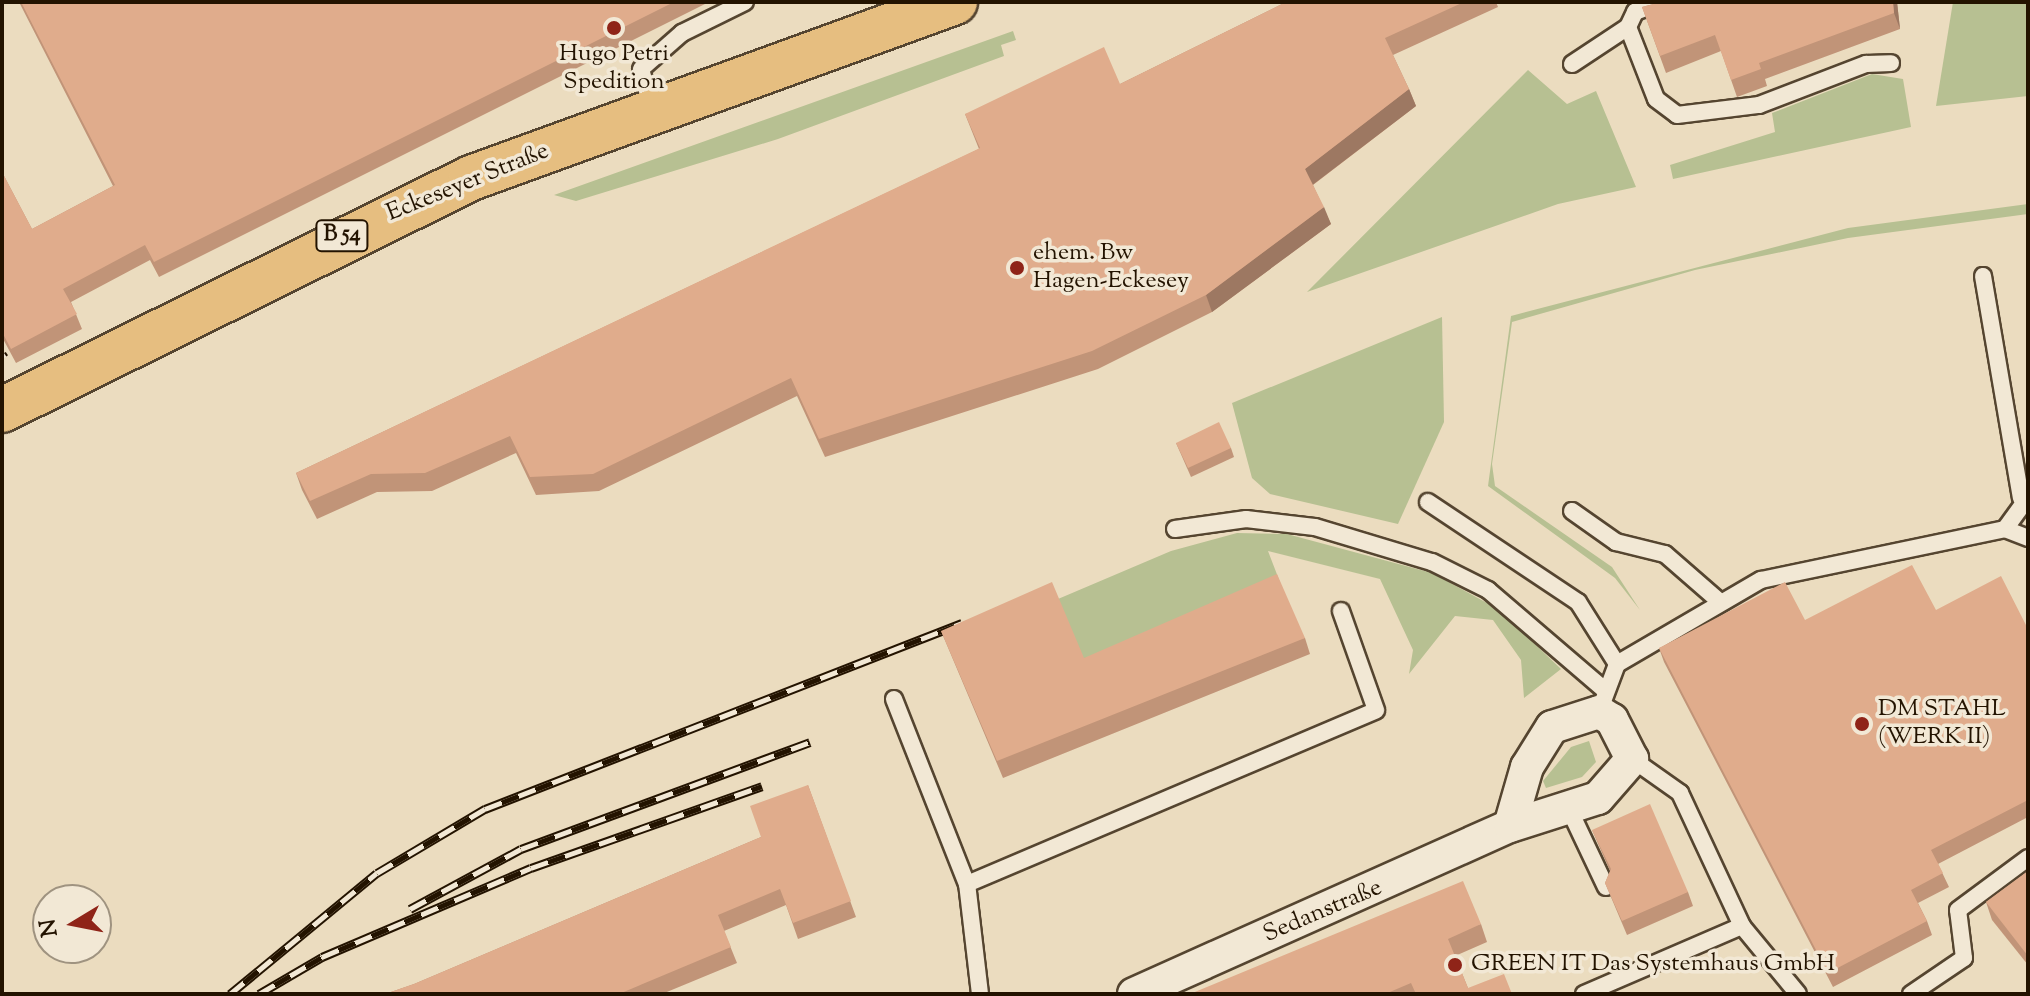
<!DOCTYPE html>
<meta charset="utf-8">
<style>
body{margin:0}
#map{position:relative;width:2030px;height:996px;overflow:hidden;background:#ebdcbf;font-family:"Sorts Mill Goudy",serif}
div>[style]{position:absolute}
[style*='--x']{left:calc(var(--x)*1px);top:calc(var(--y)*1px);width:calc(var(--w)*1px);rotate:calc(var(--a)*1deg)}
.green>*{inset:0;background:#b7c092}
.roads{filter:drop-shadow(2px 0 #554530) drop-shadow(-2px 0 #554530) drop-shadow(0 2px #554530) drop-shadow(0 -2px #554530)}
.lane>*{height:16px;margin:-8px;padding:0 8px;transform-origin:8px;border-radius:8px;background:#f2e8d5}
.street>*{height:32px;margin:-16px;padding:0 16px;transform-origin:16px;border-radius:16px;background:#f2e8d5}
.primary>*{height:44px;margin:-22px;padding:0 22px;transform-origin:22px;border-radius:22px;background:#e6be80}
.rail>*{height:9px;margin-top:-4.5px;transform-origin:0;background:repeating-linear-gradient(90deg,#f2e8d5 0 18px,#231300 0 36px);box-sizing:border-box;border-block:2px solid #231300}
.wall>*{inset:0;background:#c19478}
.shaded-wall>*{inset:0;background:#9d7862}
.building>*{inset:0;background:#e0ac8c}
.dots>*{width:22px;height:22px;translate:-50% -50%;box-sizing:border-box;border:4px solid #f2e8d5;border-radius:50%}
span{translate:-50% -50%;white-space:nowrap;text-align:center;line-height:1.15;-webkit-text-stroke:7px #f2e8d5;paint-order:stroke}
.shield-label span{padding:2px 6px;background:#f2e8d5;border:2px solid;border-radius:6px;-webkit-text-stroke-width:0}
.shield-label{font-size:22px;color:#231300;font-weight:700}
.poi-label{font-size:24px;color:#231300}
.left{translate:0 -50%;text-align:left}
.street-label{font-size:24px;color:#231300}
.frame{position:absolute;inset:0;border:4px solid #231300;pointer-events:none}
.north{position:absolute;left:32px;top:884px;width:80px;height:80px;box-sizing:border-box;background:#f2e8d5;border:2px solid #9f9380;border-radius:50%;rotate:260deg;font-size:22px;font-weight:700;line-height:32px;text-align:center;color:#231300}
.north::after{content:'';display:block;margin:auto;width:28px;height:36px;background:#8f2418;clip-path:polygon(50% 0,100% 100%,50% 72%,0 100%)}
</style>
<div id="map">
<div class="green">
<i style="clip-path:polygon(1953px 2px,2028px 2px,2028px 96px,1936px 106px)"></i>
<i style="clip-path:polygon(1013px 31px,1016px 40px,1001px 45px,1004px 56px,778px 139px,576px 201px,554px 195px)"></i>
<i style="clip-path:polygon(1528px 70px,1567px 104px,1596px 91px,1636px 187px,1558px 204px,1307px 292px)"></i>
<i style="clip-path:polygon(1872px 74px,1903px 79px,1911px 127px,1673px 179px,1670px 165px,1775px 132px,1772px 113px)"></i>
<i style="clip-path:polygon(2028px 204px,2028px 214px,1848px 238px,1695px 270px,1512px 322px,1492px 464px,1495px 486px,1612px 567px,1640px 610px,1615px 578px,1488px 486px,1511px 316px,1848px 228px)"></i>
<i style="clip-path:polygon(1442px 317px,1444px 422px,1398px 524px,1270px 494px,1252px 478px,1232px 403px)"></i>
<i style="clip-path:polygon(1237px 533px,1287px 534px,1432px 573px,1498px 609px,1561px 669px,1524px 698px,1521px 660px,1493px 620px,1455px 616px,1409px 674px,1413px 650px,1380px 579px,1268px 551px,1283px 590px,1090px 674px,1058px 599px,1171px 551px)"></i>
<i style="clip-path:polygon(1589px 741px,1596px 762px,1582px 777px,1546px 788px,1543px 781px,1571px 747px)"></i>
</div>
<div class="roads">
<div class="lane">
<i style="--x:1628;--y:27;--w:77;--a:68.7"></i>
<i style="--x:1656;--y:99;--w:26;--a:37"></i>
<i style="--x:1677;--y:115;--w:83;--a:-7"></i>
<i style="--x:1759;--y:105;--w:115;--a:-21"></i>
<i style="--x:1866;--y:64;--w:25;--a:-2"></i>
<i style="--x:1572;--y:64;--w:67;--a:-33.5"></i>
<i style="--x:1628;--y:27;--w:17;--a:-65"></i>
<i style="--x:1635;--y:12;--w:28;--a:-21"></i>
<i style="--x:652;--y:109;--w:41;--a:-105.4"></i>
<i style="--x:641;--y:69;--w:55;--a:-41.3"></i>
<i style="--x:682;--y:33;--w:70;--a:-26.2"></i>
<i style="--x:1983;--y:276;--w:225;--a:80.3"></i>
<i style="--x:1428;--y:502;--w:180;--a:33.7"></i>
<i style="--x:1578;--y:602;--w:73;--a:57.8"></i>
<i style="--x:1572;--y:511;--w:54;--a:35.2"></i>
<i style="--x:1616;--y:542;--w:50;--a:13.8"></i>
<i style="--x:1665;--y:554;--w:70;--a:41"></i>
<i style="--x:1175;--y:529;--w:72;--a:-8"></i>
<i style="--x:1246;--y:519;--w:69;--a:6.6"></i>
<i style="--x:1315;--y:527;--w:122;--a:16.7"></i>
<i style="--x:1432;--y:562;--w:63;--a:26.6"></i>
<i style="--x:1488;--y:590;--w:155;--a:40.6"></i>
<i style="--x:2005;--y:529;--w:39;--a:-54"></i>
<i style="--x:894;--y:699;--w:199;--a:68.5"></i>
<i style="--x:1599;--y:712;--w:51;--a:-69.4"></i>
<i style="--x:1617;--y:664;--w:167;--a:-30.3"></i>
<i style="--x:1761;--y:580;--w:249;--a:-11.8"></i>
<i style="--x:2005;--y:529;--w:25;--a:21"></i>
<i style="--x:1632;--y:759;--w:59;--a:35.3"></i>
<i style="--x:1680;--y:793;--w:147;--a:65"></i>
<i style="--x:1742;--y:926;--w:88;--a:50.5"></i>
<i style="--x:1570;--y:811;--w:84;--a:64.7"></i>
<i style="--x:980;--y:994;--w:111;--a:-96.7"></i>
<i style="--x:967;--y:884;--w:444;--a:-23"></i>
<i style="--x:1376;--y:710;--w:105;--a:-109.5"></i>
<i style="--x:1584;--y:994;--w:172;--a:-23.3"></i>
<i style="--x:1911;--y:994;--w:64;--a:-34.2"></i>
<i style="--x:1964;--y:958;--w:48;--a:-97.1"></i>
<i style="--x:1958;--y:910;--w:87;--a:-36.6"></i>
</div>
<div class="street">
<i style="--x:1134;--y:994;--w:412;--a:-24.1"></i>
<i style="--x:1510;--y:826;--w:92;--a:-17.7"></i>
<i style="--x:1598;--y:798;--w:52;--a:-48.9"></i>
<i style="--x:1632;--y:759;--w:44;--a:-117.1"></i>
<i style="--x:1612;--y:720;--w:15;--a:-148"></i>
<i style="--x:1599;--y:712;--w:49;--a:162.3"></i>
<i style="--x:1552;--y:727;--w:47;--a:122"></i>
<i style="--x:1527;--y:767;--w:61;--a:106.1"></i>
</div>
<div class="primary">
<i style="--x:2;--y:410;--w:523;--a:-26.32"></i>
<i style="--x:471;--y:178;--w:515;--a:-19.98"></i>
</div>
</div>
<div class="rail">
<i style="--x:2;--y:354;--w:4;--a:56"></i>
<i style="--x:410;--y:909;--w:126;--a:-28.4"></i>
<i style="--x:521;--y:849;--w:308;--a:-20.3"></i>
<i style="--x:230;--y:994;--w:190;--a:-39.5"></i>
<i style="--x:377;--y:873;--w:126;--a:-30.7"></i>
<i style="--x:485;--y:809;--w:512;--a:-21.3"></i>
<i style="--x:259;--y:994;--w:73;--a:-30.4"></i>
<i style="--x:322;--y:957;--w:227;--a:-23.1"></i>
<i style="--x:531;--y:868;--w:245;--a:-19.5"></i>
</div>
<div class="wall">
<i style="clip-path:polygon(19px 2px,709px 2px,159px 277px,150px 260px,71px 302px,82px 329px,16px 363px,2px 337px,2px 172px,32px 229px,113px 186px)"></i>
<i style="clip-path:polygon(1286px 2px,1496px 2px,1498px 7px,1393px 55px,1409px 89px,1416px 106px,1313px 185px,1331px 224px,1212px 312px,1098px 369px,825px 457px,797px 396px,599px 491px,536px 495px,516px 453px,432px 491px,377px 492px,317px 519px,302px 490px,296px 473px,979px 149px,965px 114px,1120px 84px)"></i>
<i style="clip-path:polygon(1661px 2px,1897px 2px,1900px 29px,1765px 79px,1767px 86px,1737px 97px,1721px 51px,1666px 73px,1642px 7px)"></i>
<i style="clip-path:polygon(1176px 443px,1231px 448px,1234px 457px,1191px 477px)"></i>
<i style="clip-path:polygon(1936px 610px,2028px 629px,2028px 817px,1938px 864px,1949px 887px,1918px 903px,1927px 921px,1932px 935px,1833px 987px,1664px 662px,1659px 648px,1805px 620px)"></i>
<i style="clip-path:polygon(941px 631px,1084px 658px,1305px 638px,1310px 654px,1003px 778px)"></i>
<i style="clip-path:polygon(808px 785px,856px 917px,798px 939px,786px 905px,724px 931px,737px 963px,662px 994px,385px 994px,414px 984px,761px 837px)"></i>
<i style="clip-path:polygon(1592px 830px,1688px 892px,1693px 906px,1627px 935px,1605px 883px,1610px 871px)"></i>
<i style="clip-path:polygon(2028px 871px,2028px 965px,1992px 920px,1986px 902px)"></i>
<i style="clip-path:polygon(1481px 924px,1487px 942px,1455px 956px,1468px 988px,1512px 994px,1190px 994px)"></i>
</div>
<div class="shaded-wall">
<i style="clip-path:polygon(1893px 2px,1897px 2px,1900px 29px,1894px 13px)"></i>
<i style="clip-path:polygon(1409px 89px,1416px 106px,1311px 186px,1305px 169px)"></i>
<i style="clip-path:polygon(1324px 207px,1331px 224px,1212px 312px,1206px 295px)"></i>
</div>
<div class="building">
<i style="clip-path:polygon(21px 2px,674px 2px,154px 262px,145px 245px,63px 289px,77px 314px,11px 349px,2px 332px,2px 172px,32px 229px,115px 185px)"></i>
<i style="clip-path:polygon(1286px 2px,1464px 2px,1385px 38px,1409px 89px,1305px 169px,1324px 207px,1206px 295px,1092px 351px,819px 439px,791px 378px,593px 474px,530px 477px,510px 436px,425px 473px,371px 474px,310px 501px,296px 473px,980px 148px,965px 114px,1104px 47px,1120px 84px)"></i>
<i style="clip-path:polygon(1661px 2px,1893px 2px,1894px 13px,1759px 63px,1761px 69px,1731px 80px,1715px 35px,1660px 56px,1642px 7px)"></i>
<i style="clip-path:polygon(1219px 422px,1231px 448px,1188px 468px,1176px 443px)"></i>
<i style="clip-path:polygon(1912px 565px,1936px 610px,2001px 576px,2028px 629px,2028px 800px,1931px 850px,1943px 873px,1911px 890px,1927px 921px,1828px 973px,1659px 648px,1785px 582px,1805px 620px)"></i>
<i style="clip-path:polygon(1277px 574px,1305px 638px,997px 761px,941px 631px,1052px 582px,1084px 658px)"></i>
<i style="clip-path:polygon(808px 785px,851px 901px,793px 923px,780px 889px,718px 915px,731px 947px,619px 994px,385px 994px,414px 984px,761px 837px,750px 806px)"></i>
<i style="clip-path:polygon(1650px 804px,1688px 892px,1622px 921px,1605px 883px,1611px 869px,1592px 830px)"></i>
<i style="clip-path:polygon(2028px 871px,2028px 956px,1986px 902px)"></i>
<i style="clip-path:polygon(1463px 881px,1481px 924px,1448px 939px,1468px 988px,1504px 974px,1512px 994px,1416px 994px,1411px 983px,1385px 994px,1190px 994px)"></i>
</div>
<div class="dots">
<i style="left:614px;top:28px;background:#8f2418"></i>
<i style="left:1017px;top:268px;background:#8f2418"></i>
<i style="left:1862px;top:724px;background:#8f2418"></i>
<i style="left:1455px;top:965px;background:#8f2418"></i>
</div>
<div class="shield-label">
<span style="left:342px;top:236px">B 54</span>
</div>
<div class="poi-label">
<span style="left:614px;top:69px">Hugo Petri<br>Spedition</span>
<span class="left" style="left:1033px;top:268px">ehem. Bw<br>Hagen-Eckesey</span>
<span class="left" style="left:1878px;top:724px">DM STAHL<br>(WERK II)</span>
<span class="left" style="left:1471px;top:965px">GREEN IT Das Systemhaus GmbH</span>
</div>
<div class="street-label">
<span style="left:468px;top:183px;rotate:-22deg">Eckeseyer Straße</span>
<span style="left:1323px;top:912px;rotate:-23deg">Sedanstraße</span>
</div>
<div class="frame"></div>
<div class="north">N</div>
</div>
